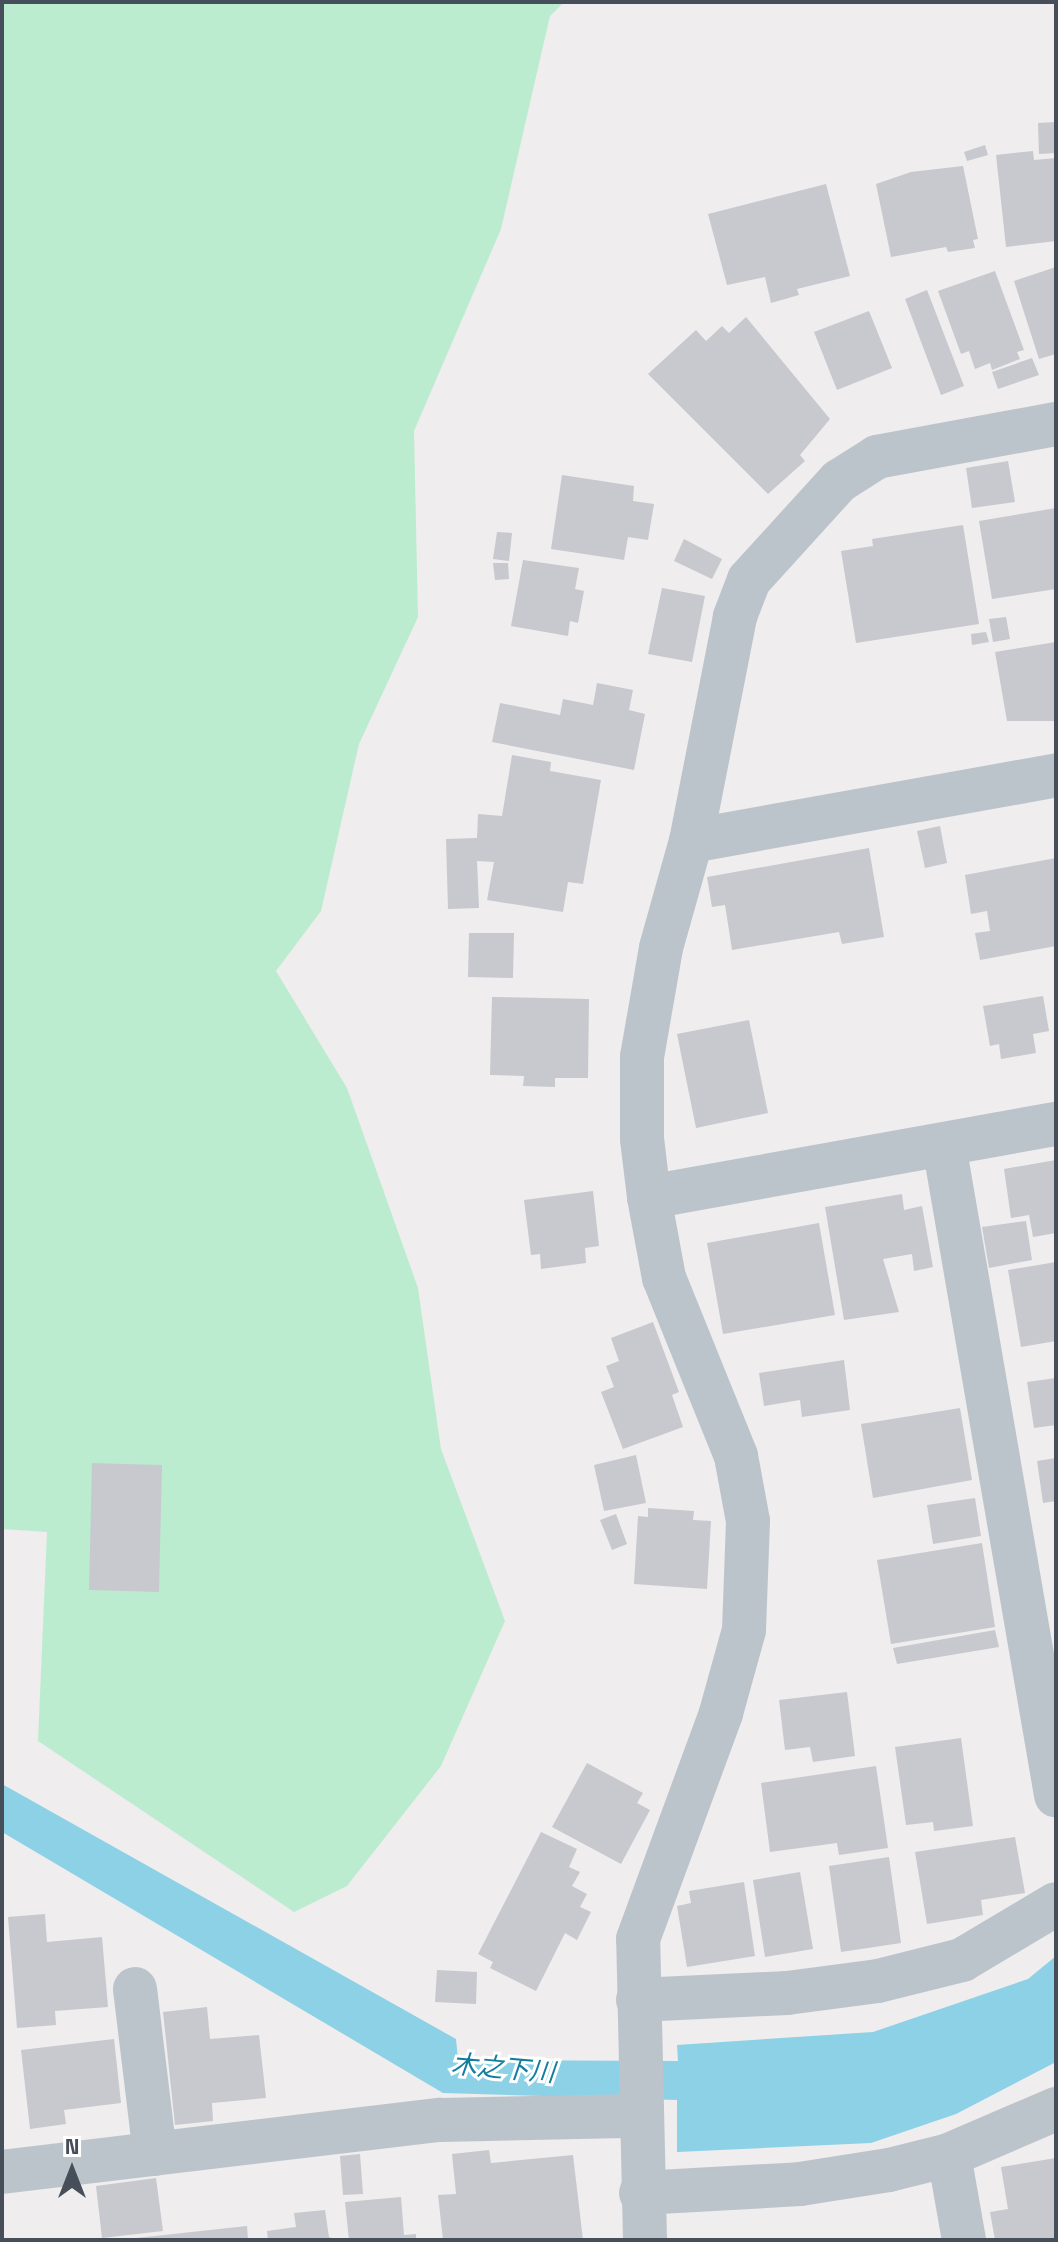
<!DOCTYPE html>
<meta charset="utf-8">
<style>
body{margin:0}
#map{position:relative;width:1058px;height:2242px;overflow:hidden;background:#efeded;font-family:"Space Grotesk","Noto Sans JP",sans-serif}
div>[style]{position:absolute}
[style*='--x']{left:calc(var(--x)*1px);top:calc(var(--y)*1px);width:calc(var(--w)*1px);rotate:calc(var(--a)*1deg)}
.green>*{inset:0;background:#bcecd0}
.water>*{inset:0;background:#8cd1e6}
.building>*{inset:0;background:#c7c9cf}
.street>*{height:44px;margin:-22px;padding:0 22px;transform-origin:22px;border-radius:22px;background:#bcc4cb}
span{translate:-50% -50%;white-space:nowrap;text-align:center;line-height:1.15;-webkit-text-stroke:6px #fff;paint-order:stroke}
.water-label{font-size:26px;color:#147d9e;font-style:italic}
.frame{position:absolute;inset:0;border:4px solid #464f59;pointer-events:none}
.north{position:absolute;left:32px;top:2130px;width:80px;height:80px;-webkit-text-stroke:6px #fff;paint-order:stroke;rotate:0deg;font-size:22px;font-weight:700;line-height:32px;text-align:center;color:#464f59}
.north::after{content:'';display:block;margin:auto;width:28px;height:36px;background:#464f59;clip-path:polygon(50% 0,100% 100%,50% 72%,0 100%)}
</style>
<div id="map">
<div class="green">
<i style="clip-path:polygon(2px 2px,564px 2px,550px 16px,501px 229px,414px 431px,418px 617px,359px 744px,321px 911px,276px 971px,347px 1088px,418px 1288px,441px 1449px,505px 1621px,441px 1766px,347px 1886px,294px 1912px,38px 1741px,47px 1532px,2px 1529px)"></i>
</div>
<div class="water">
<i style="clip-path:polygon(2px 1784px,456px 2039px,458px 2060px,678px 2061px,677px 2045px,873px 2032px,1028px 1979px,1056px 1956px,1056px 2062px,956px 2114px,871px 2143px,677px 2152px,677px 2100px,443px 2093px,2px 1832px)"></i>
</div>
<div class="building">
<i style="clip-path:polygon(1056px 122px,1056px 153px,1039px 154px,1038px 123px)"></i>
<i style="clip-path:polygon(985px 145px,988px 155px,967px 161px,964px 152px)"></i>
<i style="clip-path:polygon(1033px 151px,1034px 160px,1056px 158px,1056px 241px,1006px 247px,996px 155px)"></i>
<i style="clip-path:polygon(963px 166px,978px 239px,973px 240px,975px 248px,948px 252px,946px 247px,891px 257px,876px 184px,911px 172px)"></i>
<i style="clip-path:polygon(826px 184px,850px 276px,797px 289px,799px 295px,771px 303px,765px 277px,727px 285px,708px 214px)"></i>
<i style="clip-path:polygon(1056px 267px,1056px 354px,1039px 359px,1014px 281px)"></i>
<i style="clip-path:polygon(995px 271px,1024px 350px,1017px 352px,1020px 359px,992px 370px,990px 363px,975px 369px,969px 351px,961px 354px,938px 291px)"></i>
<i style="clip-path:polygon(927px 290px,964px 386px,941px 395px,905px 299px)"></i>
<i style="clip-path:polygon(869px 311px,892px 368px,837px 390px,814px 332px)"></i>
<i style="clip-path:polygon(746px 317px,830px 419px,800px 455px,805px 461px,768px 494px,648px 374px,696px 330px,706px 341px,722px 326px,729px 333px)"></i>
<i style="clip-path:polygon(1032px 358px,1039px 375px,998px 389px,992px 372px)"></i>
<i style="clip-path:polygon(1008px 461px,1015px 502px,972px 508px,966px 468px)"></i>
<i style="clip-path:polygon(562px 475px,634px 486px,633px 501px,654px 504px,648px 540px,628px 537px,624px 560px,551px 549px)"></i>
<i style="clip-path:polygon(1056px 508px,1056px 589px,992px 599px,979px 521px)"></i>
<i style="clip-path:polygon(963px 525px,979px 624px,856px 643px,841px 551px,873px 546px,872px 539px)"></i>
<i style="clip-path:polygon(497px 532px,512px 533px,509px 561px,493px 559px)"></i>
<i style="clip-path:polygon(684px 539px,722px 559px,712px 579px,674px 561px)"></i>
<i style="clip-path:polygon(523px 560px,579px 568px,575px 589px,584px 591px,578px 623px,570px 621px,568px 636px,511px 626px)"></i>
<i style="clip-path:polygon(493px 563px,508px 563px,509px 579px,495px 580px)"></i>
<i style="clip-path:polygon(662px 588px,705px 596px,692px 662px,648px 654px)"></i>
<i style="clip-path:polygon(1006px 617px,1010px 639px,993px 642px,989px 619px)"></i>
<i style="clip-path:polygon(986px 632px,989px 642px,972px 645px,971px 634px)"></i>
<i style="clip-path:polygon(1056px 642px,1056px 721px,1007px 721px,995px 652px)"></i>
<i style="clip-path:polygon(597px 683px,633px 690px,629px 710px,645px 714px,634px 770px,492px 742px,500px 703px,560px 715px,563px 699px,593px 705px)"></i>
<i style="clip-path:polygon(512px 755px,551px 762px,550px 771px,601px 780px,583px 884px,568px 882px,563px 912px,487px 900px,494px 862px,477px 861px,479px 908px,448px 909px,446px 839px,477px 838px,478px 814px,502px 816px)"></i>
<i style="clip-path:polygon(940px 826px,947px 863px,925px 868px,917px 831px)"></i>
<i style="clip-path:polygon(869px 848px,884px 937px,842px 944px,839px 932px,732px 950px,725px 905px,712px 907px,707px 877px)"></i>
<i style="clip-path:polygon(1056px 858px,1056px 946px,980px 960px,975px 933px,990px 931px,987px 911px,971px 914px,965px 875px)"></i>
<i style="clip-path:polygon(469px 933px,514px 933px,513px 978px,468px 977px)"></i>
<i style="clip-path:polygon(1043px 996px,1049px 1031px,1033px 1034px,1036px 1053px,1001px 1059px,999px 1044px,990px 1046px,983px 1006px)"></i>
<i style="clip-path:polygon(492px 997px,589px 999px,588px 1078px,555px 1078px,555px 1087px,523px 1086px,524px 1076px,490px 1075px)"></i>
<i style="clip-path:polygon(749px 1020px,768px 1113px,696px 1128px,677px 1034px)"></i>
<i style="clip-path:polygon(1056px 1160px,1056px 1233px,1033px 1237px,1029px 1215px,1011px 1218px,1004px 1169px)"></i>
<i style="clip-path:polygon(593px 1191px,599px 1246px,585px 1248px,586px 1263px,541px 1269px,540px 1254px,531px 1255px,524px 1200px)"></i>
<i style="clip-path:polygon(902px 1194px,904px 1210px,922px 1206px,933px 1267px,914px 1271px,912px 1254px,883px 1259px,899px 1312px,844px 1320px,825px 1207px)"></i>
<i style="clip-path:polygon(1026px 1221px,1032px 1260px,989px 1268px,982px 1227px)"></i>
<i style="clip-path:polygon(819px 1223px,835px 1315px,723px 1334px,707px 1243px)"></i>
<i style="clip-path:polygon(1056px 1262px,1056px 1341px,1021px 1347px,1008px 1270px)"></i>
<i style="clip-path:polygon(653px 1322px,679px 1392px,672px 1395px,683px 1427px,623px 1449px,601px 1392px,614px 1387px,606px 1366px,619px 1361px,611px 1338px)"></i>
<i style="clip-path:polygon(844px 1360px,850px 1410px,802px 1417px,800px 1400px,764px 1406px,759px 1373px)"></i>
<i style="clip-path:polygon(1056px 1378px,1056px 1425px,1034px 1428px,1027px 1382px)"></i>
<i style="clip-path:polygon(960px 1408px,972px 1480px,873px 1498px,861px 1424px)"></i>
<i style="clip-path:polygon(636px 1455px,646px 1503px,604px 1511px,594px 1465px)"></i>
<i style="clip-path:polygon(1056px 1458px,1056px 1501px,1043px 1503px,1037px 1461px)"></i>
<i style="clip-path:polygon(92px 1463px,162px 1465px,159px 1592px,89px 1590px)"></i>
<i style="clip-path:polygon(975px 1498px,981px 1536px,933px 1544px,927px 1505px)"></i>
<i style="clip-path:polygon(648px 1508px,694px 1511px,693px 1520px,711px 1521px,707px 1589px,634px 1584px,638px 1516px,648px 1517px)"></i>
<i style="clip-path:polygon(616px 1514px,627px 1544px,612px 1550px,600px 1520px)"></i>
<i style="clip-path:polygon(982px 1543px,995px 1627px,891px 1644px,877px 1560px)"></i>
<i style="clip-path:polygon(995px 1630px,999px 1647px,897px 1664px,893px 1648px)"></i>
<i style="clip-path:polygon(847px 1692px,855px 1756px,813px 1762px,810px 1747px,785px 1750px,779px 1700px)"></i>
<i style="clip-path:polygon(961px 1738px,973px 1826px,934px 1831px,933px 1822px,906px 1825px,895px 1747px)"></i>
<i style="clip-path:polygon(587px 1763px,643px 1793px,637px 1803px,650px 1810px,621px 1864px,552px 1827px)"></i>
<i style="clip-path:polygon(876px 1766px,888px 1848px,839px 1855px,837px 1843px,770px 1852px,761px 1783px)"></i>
<i style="clip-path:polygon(541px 1832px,577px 1849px,569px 1867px,580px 1872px,572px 1886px,587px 1894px,580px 1907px,591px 1912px,577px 1940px,565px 1933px,536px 1991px,490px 1968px,493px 1962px,478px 1954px)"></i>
<i style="clip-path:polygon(1015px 1837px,1025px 1893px,981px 1900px,983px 1915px,927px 1924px,915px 1852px)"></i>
<i style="clip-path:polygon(889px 1857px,901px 1943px,841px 1952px,829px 1866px)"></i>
<i style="clip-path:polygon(800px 1872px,813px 1949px,765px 1957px,753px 1880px)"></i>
<i style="clip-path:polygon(744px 1882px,755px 1956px,687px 1967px,677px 1906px,691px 1903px,689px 1891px)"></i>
<i style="clip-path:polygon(45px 1914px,47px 1942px,102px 1937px,108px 2007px,55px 2011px,56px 2025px,17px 2028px,8px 1917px)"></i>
<i style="clip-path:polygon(437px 1970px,477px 1972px,476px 2004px,435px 2002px)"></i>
<i style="clip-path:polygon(207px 2007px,210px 2039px,259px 2035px,266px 2098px,212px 2103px,213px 2121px,175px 2125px,163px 2012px)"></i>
<i style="clip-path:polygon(114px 2039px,121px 2103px,64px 2110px,66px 2124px,30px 2129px,21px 2050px)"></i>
<i style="clip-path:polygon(489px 2150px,491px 2163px,573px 2155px,583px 2240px,443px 2240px,438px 2195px,456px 2194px,452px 2154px)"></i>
<i style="clip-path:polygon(360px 2154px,363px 2194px,343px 2195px,340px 2156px)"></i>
<i style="clip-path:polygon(1056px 2158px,1056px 2239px,995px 2240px,990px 2212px,1008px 2209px,1001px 2167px)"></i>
<i style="clip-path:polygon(156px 2178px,163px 2231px,102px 2238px,96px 2186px)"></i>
<i style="clip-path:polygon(401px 2197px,404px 2235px,416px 2234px,416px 2240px,349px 2240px,345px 2202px)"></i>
<i style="clip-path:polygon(325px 2210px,329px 2237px,337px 2240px,268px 2240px,267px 2231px,296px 2227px,294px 2213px)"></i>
<i style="clip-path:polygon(247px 2226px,248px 2240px,136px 2240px,136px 2238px)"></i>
</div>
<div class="street">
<i style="--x:1056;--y:424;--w:182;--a:169.6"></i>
<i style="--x:877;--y:457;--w:45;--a:147.7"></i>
<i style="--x:839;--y:481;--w:134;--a:132.3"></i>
<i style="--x:749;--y:580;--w:40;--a:111"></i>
<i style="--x:735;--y:617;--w:228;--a:101.1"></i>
<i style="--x:691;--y:841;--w:111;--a:105.7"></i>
<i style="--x:661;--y:948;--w:111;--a:99.9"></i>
<i style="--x:642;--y:1057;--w:82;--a:90"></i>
<i style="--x:642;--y:1139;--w:58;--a:83.1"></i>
<i style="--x:649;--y:1197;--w:413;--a:-10.2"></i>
<i style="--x:691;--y:841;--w:371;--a:-10.2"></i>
<i style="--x:944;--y:1145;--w:660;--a:80.22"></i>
<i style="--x:135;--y:1989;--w:166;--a:83.1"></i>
<i style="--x:638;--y:2000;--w:149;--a:-2.7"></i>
<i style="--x:787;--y:1993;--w:92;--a:-7.5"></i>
<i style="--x:878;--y:1981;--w:87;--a:-14"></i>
<i style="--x:962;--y:1960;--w:109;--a:-30.8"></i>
<i style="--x:949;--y:2155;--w:86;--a:80"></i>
<i style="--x:2;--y:2172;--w:442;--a:-6.8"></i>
<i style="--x:441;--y:2120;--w:197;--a:-1.2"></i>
<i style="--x:641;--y:2193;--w:159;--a:-3.2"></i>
<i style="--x:800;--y:2184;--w:90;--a:-8.9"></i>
<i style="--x:889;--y:2170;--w:62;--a:-14"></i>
<i style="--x:949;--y:2155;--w:116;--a:-23.3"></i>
<i style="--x:645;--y:2240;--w:301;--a:-91.3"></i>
<i style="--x:638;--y:1939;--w:241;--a:-69.8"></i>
<i style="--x:721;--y:1713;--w:86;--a:-74.5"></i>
<i style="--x:744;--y:1630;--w:109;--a:-87.9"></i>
<i style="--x:748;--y:1521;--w:66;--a:-100.5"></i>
<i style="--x:736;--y:1456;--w:192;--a:-112"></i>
<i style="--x:664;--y:1278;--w:82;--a:-100.5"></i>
</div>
<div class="water-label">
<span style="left:503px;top:2069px;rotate:5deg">木之下川</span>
</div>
<div class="frame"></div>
<div class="north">N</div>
</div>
